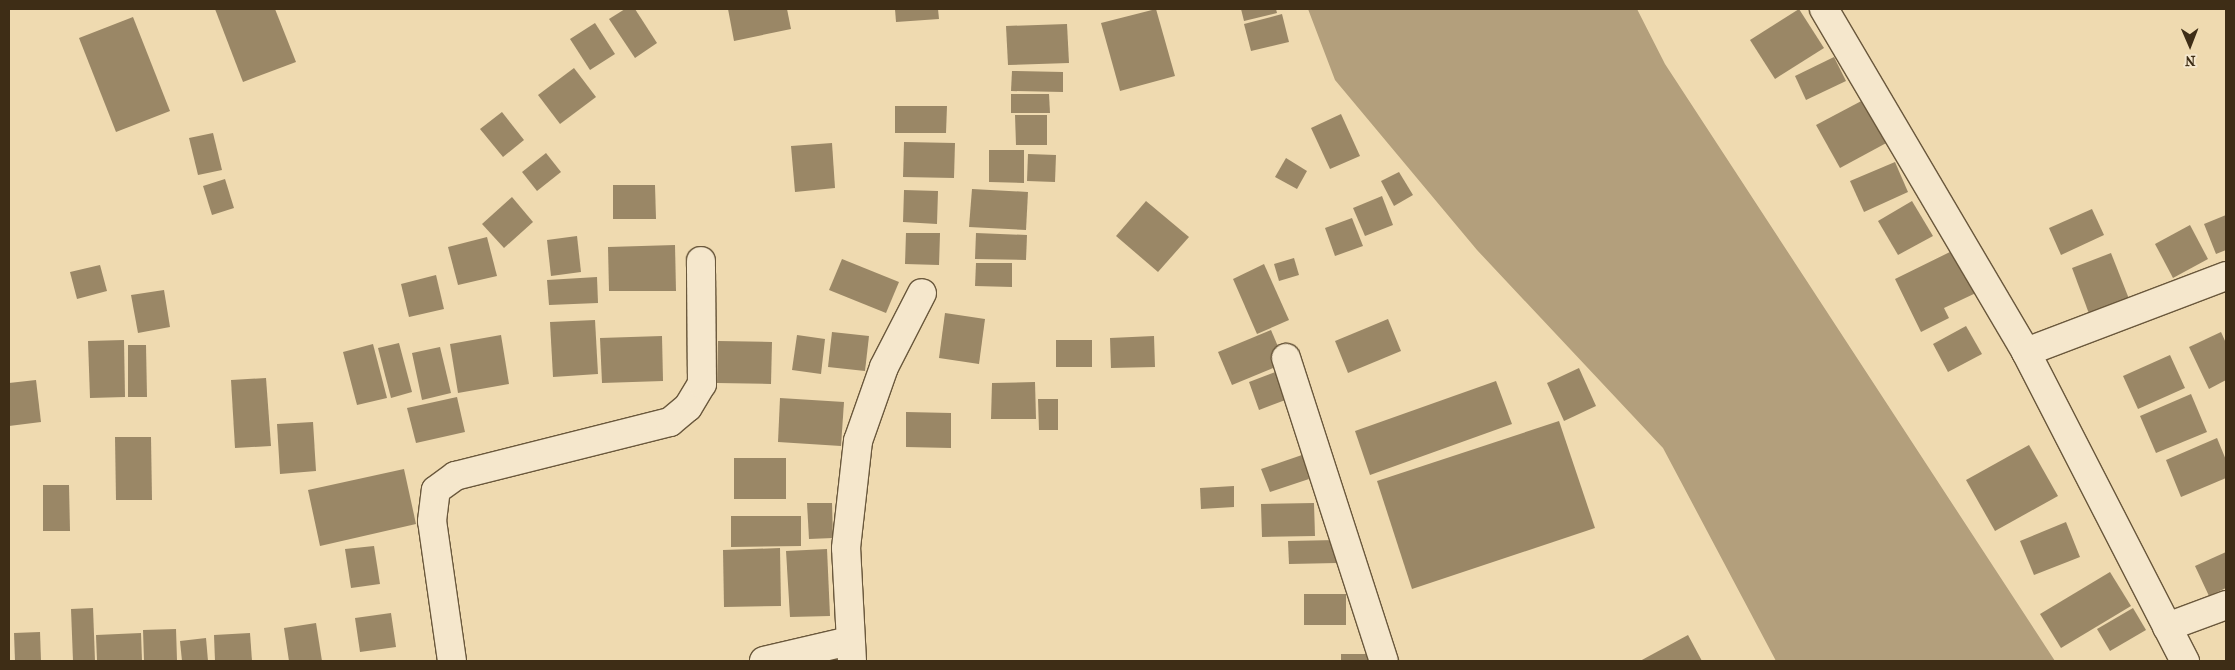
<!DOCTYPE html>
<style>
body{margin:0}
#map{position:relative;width:2235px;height:670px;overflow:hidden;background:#efdab0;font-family:"IM FELL French Canon",serif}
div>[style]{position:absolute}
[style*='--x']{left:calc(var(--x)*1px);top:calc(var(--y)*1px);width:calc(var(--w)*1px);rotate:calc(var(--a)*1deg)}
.water>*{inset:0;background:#b39f7c}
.building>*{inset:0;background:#9a8766}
.roads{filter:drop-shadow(1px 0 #6a583c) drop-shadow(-1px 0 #6a583c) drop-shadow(0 1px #6a583c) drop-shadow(0 -1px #6a583c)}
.minor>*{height:28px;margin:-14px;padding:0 14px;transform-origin:14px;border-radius:14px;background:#f5e7cc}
span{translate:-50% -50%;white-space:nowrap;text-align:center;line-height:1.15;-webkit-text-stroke:5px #f5e7cc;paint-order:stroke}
.frame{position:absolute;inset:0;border:10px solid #3e2d16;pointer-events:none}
.north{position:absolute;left:2165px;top:20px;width:50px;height:50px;-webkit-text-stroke:4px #f5e7cc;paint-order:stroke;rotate:179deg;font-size:14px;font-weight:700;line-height:20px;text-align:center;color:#3e2d16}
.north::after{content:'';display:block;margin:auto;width:18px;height:22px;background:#3e2d16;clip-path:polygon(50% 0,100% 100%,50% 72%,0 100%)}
</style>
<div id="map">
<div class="water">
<i style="clip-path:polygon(1308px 9px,1637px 9px,1665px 64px,2055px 661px,1776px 661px,1663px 448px,1477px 250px,1335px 80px)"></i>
</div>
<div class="building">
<i style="clip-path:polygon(215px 9px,275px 9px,296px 62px,243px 82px)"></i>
<i style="clip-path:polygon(625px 9px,635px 9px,657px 43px,635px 58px,609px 19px)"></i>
<i style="clip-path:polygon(728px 9px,787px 9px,791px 29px,734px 41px)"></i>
<i style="clip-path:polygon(895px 9px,938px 9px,939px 19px,896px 22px)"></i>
<i style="clip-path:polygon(1156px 9px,1175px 76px,1120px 91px,1101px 23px)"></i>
<i style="clip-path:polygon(1241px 9px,1276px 9px,1277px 13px,1244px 21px)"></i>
<i style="clip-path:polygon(1799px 9px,1824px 48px,1775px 79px,1750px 40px)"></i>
<i style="clip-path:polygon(1282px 14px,1289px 42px,1251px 51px,1244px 24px)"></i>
<i style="clip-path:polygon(133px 17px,170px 111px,116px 132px,79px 38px)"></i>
<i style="clip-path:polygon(595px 23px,615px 54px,590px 70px,570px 39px)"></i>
<i style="clip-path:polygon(1067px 24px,1069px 63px,1008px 65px,1006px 26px)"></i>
<i style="clip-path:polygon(1834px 57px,1846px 81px,1806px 100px,1795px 76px)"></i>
<i style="clip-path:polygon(574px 68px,596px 97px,560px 124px,538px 95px)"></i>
<i style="clip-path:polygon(1012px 71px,1063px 72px,1063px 92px,1011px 91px)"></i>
<i style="clip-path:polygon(1011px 94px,1049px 94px,1050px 113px,1011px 113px)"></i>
<i style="clip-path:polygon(1867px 98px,1890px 141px,1840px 168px,1816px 125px)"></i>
<i style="clip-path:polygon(895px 106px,947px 106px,946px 133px,895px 133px)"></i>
<i style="clip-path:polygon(502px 112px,524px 140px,503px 157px,480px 129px)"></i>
<i style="clip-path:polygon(1341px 114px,1360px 156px,1330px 169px,1311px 128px)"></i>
<i style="clip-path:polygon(1015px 115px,1047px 115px,1047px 145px,1016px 145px)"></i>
<i style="clip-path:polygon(213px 133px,222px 170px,198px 175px,189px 138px)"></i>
<i style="clip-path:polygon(904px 142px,955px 143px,954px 178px,903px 177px)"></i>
<i style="clip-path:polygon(832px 143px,835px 188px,795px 192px,791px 146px)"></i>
<i style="clip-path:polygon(989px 150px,1024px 150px,1024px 183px,989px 182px)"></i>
<i style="clip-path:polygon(546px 153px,561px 172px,537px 191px,522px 172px)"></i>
<i style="clip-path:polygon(1028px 154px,1056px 155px,1055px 182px,1027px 181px)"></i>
<i style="clip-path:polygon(1286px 158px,1307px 171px,1297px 189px,1275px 177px)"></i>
<i style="clip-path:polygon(1895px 162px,1908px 192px,1864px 212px,1850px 181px)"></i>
<i style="clip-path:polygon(1399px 172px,1413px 195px,1394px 206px,1381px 181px)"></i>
<i style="clip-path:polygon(225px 179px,234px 208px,212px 215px,203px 186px)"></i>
<i style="clip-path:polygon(613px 185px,655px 185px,656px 219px,613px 219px)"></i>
<i style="clip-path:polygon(972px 189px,1028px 192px,1026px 230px,969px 227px)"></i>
<i style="clip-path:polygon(904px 190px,938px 191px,937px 224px,903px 222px)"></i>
<i style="clip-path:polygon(1382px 196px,1393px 225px,1365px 236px,1353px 208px)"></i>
<i style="clip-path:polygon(512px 197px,533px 222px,504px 248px,482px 224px)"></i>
<i style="clip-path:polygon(1146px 201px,1189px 237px,1158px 272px,1116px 236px)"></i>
<i style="clip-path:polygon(1912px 201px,1933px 236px,1898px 255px,1878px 221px)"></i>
<i style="clip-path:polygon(2092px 209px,2104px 235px,2061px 255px,2049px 228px)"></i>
<i style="clip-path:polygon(2226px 215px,2226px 250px,2216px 254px,2204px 224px)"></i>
<i style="clip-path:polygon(1352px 218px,1363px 246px,1335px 256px,1325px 228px)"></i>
<i style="clip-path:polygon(2190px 225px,2208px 259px,2173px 278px,2155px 244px)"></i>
<i style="clip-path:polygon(906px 233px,940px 233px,939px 265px,905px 264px)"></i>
<i style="clip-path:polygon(976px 233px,1027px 235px,1026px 260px,975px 259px)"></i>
<i style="clip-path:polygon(577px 236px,581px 272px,551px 276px,547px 240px)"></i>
<i style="clip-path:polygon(487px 237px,497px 276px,458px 285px,448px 247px)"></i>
<i style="clip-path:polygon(675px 245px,676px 291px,609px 291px,608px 247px)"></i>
<i style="clip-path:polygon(1956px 249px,1978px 292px,1944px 308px,1949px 318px,1921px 332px,1895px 279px)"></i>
<i style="clip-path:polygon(2111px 253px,2131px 304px,2091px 319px,2072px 268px)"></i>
<i style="clip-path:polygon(1294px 258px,1299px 275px,1279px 281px,1274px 264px)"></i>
<i style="clip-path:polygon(842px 259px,899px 282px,886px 313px,829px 290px)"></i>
<i style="clip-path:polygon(976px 263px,1012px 263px,1012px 287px,975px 286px)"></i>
<i style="clip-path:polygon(1264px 264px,1289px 320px,1257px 334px,1233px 279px)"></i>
<i style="clip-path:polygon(100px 265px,107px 291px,77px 299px,70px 272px)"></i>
<i style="clip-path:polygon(436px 275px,444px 309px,409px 317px,401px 284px)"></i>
<i style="clip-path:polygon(597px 277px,598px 303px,549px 305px,547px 280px)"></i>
<i style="clip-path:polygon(164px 290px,170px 327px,138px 333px,131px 295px)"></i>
<i style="clip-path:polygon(945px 313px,985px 319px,979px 364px,939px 358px)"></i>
<i style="clip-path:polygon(1388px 319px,1401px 351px,1348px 373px,1335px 341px)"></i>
<i style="clip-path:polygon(595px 320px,598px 374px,553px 377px,550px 322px)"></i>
<i style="clip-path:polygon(1966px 326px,1982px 354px,1948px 372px,1933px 344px)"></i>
<i style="clip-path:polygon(1271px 330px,1285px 363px,1232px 385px,1218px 352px)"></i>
<i style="clip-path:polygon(832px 332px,869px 336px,865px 371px,828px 367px)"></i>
<i style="clip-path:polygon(2221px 332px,2226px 343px,2226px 380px,2209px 389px,2189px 347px)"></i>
<i style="clip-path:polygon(501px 335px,509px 384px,458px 393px,450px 344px)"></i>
<i style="clip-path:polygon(797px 335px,825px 339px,821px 374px,792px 370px)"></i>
<i style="clip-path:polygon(662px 336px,663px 381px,602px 383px,600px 338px)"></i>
<i style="clip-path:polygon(1154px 336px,1155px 367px,1111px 368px,1110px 338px)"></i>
<i style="clip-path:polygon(124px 340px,125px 397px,90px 398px,88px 341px)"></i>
<i style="clip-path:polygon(1056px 340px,1092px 340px,1092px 367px,1056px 367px)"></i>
<i style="clip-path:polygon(718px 341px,772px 342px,771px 384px,717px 383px)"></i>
<i style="clip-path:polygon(399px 343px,412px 392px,391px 398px,378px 348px)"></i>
<i style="clip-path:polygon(373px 344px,387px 398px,357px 405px,343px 352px)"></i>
<i style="clip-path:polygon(128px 345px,146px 345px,147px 397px,128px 397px)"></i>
<i style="clip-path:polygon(440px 347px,451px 393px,422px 400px,412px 353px)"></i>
<i style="clip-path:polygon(2170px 355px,2185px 388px,2138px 409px,2123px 376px)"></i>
<i style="clip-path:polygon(1286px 368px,1296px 396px,1259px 410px,1249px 382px)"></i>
<i style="clip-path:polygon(1579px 368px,1596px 406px,1564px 421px,1547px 383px)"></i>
<i style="clip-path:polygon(266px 378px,271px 446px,235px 448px,231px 380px)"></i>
<i style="clip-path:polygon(36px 380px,41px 422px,9px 426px,9px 383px)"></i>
<i style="clip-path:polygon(1496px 381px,1512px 424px,1370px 475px,1355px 431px)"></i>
<i style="clip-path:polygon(1035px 382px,1036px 419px,991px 419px,992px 383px)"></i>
<i style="clip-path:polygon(2191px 394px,2207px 432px,2156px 453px,2140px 416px)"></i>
<i style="clip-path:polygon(457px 397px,465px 432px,416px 443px,407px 408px)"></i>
<i style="clip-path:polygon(780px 398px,844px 402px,841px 446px,778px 442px)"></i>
<i style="clip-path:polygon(1038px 399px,1058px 399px,1058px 430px,1039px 430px)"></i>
<i style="clip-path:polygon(906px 412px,951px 413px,951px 448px,906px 447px)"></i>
<i style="clip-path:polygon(1559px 421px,1595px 528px,1412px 589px,1377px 481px)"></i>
<i style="clip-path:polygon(313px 422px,316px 471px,280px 474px,277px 424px)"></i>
<i style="clip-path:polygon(115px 437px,151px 437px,152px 500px,116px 500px)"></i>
<i style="clip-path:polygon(2217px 438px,2226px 460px,2226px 478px,2181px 497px,2166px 460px)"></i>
<i style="clip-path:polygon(2029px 445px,2058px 496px,1995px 531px,1966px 480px)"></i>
<i style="clip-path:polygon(1302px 455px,1309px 479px,1270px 492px,1261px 469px)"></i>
<i style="clip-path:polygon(734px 458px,786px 458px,786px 499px,734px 499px)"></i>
<i style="clip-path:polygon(404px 469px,416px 524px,320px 546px,308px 490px)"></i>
<i style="clip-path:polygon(43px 485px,69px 485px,70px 531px,43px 531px)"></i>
<i style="clip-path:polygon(1234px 486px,1234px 507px,1201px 509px,1200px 488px)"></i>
<i style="clip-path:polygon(807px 503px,832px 503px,833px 538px,809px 539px)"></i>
<i style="clip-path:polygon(1314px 503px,1315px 536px,1262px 537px,1261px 504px)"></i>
<i style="clip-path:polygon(731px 516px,801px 516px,801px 546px,731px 547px)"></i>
<i style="clip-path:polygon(2066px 522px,2080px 557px,2034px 575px,2020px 541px)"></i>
<i style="clip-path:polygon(1336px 540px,1337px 563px,1289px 564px,1288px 541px)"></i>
<i style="clip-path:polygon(374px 546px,380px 584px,351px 588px,345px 549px)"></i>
<i style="clip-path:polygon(780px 548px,781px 606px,724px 607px,723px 550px)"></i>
<i style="clip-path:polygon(827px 549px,830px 616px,790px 617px,786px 551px)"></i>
<i style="clip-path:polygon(2226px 552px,2226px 588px,2209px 596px,2195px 566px)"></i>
<i style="clip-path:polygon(2110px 572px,2131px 606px,2061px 648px,2040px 614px)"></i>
<i style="clip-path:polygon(1304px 594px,1346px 594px,1346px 625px,1304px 625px)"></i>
<i style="clip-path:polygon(93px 608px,95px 661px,73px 661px,71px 609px)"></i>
<i style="clip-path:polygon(2133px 608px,2146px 630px,2110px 651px,2097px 629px)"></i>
<i style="clip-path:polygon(391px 613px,396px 647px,360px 652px,355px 618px)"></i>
<i style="clip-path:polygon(316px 623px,322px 661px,289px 661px,284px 628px)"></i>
<i style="clip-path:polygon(176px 629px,177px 661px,144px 661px,143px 630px)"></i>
<i style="clip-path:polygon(40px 632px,41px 661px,15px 661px,14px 633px)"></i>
<i style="clip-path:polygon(141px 633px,142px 661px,97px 661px,96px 635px)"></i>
<i style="clip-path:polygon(250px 633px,252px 661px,215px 661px,214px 635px)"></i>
<i style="clip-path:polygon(1688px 635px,1702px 661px,1640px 661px)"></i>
<i style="clip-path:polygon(206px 638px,208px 661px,182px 661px,180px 641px)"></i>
<i style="clip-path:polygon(1341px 654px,1377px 654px,1377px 661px,1341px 661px)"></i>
</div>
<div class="roads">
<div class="minor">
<i style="--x:1824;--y:9;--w:398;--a:59.5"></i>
<i style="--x:2026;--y:352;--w:348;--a:62.8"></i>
<i style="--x:2026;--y:352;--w:214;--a:-20.8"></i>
<i style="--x:1286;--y:358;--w:318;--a:72.1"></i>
<i style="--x:2167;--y:627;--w:63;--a:-20.4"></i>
<i style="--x:452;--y:661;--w:141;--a:-98.1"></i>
<i style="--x:432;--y:521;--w:31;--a:-83"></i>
<i style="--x:436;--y:490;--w:24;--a:-36"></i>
<i style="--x:455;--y:476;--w:222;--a:-14.1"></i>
<i style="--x:670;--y:422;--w:23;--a:-40"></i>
<i style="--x:688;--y:407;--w:27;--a:-59"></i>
<i style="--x:702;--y:384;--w:123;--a:-90.5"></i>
<i style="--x:764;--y:661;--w:87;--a:-13.2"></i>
<i style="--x:852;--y:661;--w:113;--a:-93"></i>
<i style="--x:846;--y:548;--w:108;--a:-83.6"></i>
<i style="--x:858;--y:441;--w:78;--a:-70.6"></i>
<i style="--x:884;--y:367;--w:83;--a:-62.8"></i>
</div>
</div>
<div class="frame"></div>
<div class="north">N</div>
</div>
